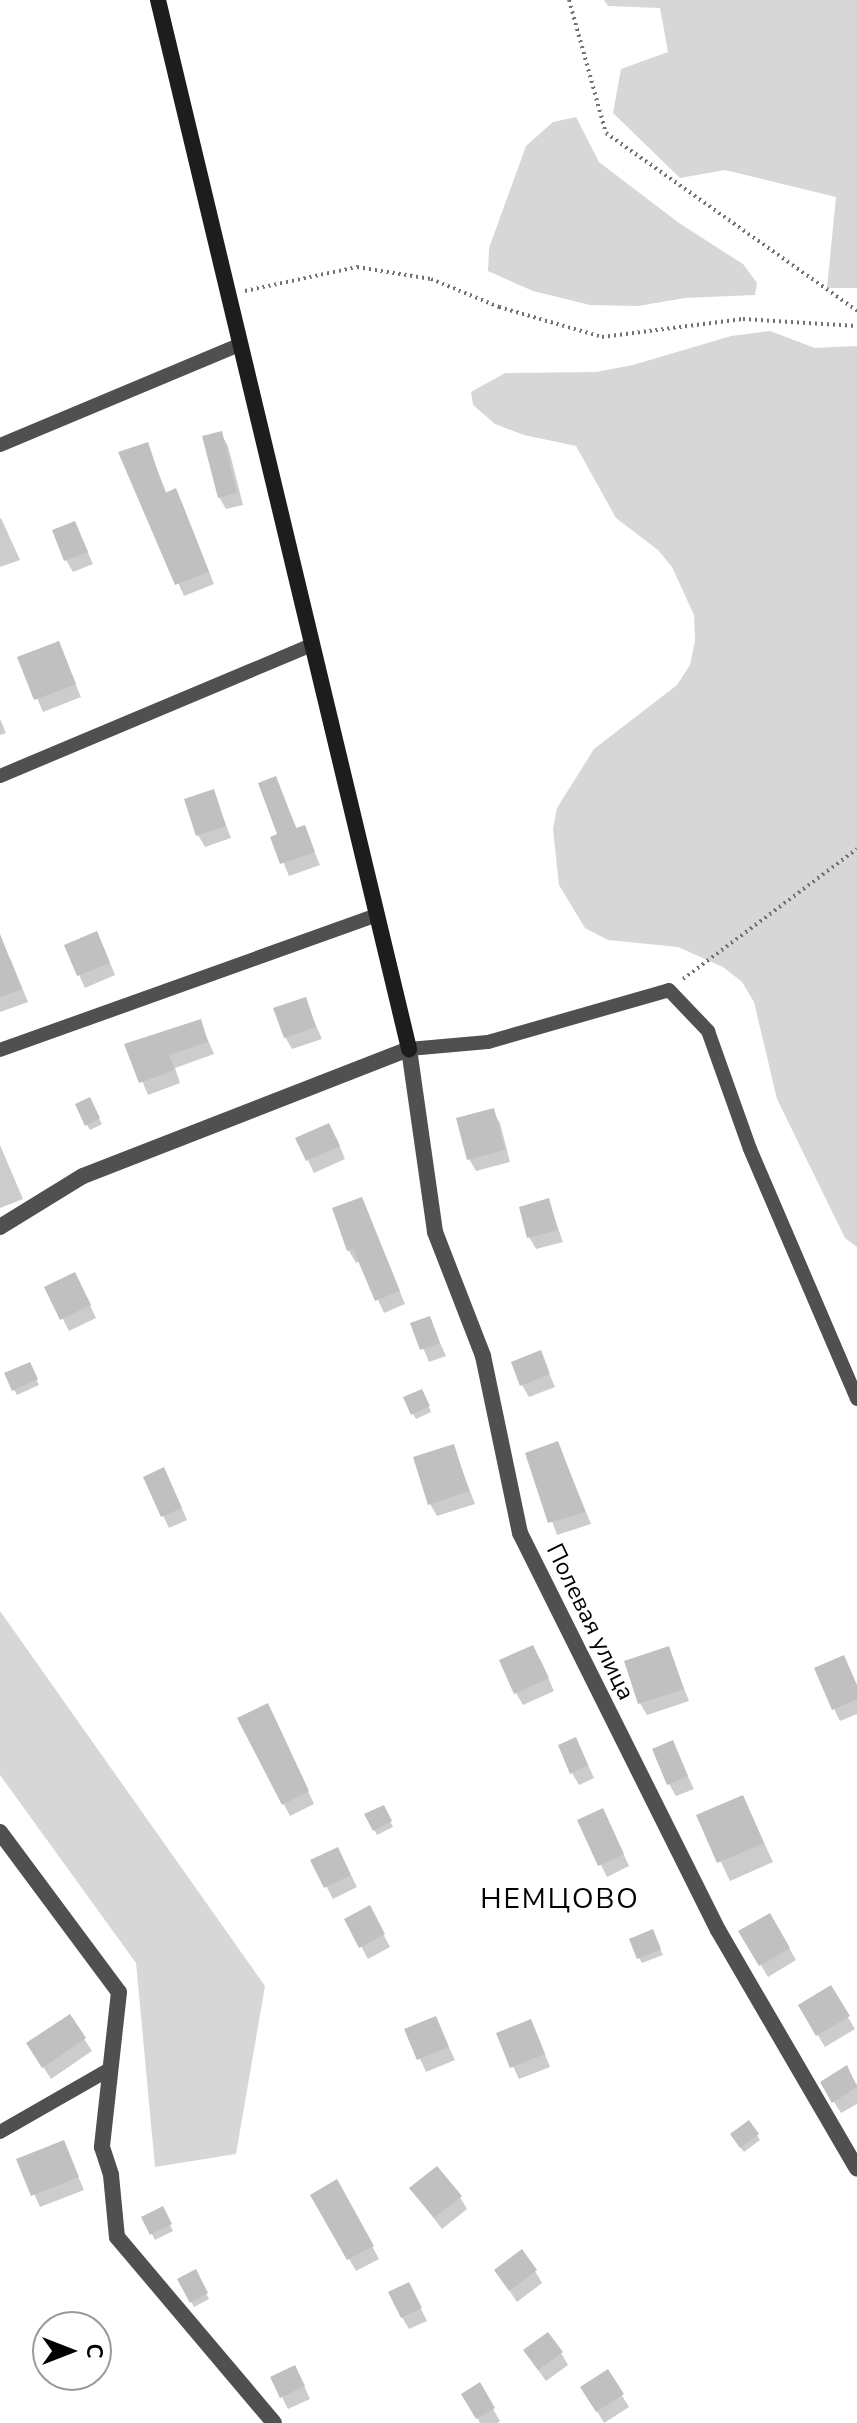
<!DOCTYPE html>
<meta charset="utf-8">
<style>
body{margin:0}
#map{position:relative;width:857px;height:2423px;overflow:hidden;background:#fff;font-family:"Nunito Sans",sans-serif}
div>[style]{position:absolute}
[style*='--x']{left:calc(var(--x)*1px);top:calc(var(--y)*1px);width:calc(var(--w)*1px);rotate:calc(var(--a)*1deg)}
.green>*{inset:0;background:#d7d7d7}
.shadow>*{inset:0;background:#0003}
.building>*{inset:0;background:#c0c0c0}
.path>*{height:4px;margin-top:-2px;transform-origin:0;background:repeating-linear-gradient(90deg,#727272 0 2px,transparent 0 6px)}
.lane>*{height:14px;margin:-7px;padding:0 7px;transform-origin:7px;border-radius:7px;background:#505050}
.street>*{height:16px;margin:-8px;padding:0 8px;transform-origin:8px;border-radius:8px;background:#505050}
.secondary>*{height:16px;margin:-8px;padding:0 8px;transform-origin:8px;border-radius:8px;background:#1d1d1d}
span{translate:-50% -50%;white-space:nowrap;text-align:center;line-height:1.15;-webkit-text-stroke:6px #fff;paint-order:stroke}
.street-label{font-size:24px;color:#000}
.quarter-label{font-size:28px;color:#000;letter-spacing:2px}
.north{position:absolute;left:32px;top:2311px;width:80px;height:80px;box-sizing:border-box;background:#fff;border:2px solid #999;border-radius:50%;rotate:90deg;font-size:22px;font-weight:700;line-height:32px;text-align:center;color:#000}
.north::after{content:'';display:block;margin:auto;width:28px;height:36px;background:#000;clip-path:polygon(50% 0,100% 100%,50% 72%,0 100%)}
</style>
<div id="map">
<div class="green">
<i style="clip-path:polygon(604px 0,857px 0,857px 288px,827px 288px,836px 197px,725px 170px,680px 178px,613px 113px,621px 69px,668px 52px,660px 8px,608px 6px)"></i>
<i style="clip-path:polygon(576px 117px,599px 162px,679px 223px,743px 264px,757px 283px,755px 295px,685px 298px,638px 306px,590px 305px,533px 291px,488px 271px,489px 248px,526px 146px,553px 122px)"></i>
<i style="clip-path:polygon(770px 331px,815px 348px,857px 346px,857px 1247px,845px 1238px,777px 1099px,754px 1002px,742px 982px,723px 967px,678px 947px,608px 940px,585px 928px,559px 885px,553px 829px,557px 808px,594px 749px,677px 685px,690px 665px,695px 641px,694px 615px,672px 567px,658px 550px,616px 518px,576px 446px,524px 435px,495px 424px,473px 405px,471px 392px,505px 373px,596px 372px,633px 365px,731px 336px)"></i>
<i style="clip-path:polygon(0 1611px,265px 1986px,236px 2154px,155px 2167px,136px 1963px,0 1775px)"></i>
</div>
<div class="shadow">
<i style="clip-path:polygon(221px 434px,228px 446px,243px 505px,226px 509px,219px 497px)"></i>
<i style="clip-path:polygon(147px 445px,167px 494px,175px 491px,182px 503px,214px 584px,184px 596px,121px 453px)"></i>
<i style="clip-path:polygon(1px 518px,20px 560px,0 567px,0 519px)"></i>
<i style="clip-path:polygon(75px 523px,93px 564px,73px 572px,66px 560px)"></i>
<i style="clip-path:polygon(58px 643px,81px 697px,43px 712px,20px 658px)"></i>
<i style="clip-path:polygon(0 719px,6px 733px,0 735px)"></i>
<i style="clip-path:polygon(275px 779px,297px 829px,304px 827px,320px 865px,289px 876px,273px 838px,280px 835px)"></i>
<i style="clip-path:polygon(213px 792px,231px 838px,205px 847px,198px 835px)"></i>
<i style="clip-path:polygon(66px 946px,103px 946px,115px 975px,85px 988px)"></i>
<i style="clip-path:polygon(10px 958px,28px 1002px,0 1012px,0 962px)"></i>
<i style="clip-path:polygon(305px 1000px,322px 1039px,292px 1049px,285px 1037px)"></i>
<i style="clip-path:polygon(200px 1022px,214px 1054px,175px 1068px,180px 1083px,148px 1095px,127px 1045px)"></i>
<i style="clip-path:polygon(92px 1105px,102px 1124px,90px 1130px,87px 1125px)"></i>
<i style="clip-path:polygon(493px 1111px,500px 1123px,510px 1162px,476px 1171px,469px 1159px)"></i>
<i style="clip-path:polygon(336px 1137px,345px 1159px,314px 1173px,298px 1139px)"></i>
<i style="clip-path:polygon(0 1145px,23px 1199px,0 1208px)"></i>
<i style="clip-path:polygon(362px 1200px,405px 1304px,384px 1313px,360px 1261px,356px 1263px,349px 1251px,334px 1209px)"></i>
<i style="clip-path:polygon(548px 1200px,563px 1242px,536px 1249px,529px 1237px)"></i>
<i style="clip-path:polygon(81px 1286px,96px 1318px,69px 1331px,47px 1288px)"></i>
<i style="clip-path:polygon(429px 1318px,446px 1356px,429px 1362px,413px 1324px)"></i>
<i style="clip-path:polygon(540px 1353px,555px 1387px,529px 1397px,522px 1385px)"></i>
<i style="clip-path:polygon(32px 1369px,39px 1385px,17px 1395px,14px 1390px)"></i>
<i style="clip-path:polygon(424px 1396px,431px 1412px,416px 1419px,413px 1414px)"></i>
<i style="clip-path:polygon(558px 1443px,591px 1524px,557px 1535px,528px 1455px)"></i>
<i style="clip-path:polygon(453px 1446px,475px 1504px,437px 1516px,430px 1504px)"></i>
<i style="clip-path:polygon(145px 1478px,170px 1482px,187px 1520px,169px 1528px)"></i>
<i style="clip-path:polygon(668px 1648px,689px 1701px,647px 1715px,640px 1703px)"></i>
<i style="clip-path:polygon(540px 1659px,554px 1691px,523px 1705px,516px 1693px)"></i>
<i style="clip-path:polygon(857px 1685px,857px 1714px,840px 1721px,834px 1709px)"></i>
<i style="clip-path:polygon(274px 1717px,314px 1804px,290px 1816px,240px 1719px)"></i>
<i style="clip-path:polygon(672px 1743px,694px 1789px,676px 1796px,669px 1784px)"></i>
<i style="clip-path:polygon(582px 1752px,594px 1778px,579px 1785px,572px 1773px)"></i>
<i style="clip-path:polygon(743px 1797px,773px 1862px,730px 1881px,699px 1816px)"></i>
<i style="clip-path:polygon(383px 1807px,393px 1827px,377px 1835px,367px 1815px)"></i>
<i style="clip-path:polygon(579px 1821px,609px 1823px,629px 1866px,607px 1877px)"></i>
<i style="clip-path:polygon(313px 1861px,344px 1861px,357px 1887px,333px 1899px)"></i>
<i style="clip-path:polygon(770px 1915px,796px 1960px,768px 1977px,741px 1932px)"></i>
<i style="clip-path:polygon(347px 1920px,376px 1920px,390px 1947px,368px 1959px)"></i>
<i style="clip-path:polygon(655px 1937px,663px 1955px,642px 1963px,639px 1958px)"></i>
<i style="clip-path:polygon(830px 1988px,855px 2029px,825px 2047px,800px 2006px)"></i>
<i style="clip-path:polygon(70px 2017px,92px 2051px,51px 2079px,36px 2056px)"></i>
<i style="clip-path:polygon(435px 2018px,455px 2060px,426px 2072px,407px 2030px)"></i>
<i style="clip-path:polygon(498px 2034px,537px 2034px,550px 2067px,519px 2079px)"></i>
<i style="clip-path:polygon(847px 2068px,857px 2085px,857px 2104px,841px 2113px,822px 2083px)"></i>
<i style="clip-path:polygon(757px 2135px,760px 2140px,744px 2152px,735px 2140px)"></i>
<i style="clip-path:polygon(63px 2142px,84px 2190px,40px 2207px,19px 2160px)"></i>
<i style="clip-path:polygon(337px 2181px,379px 2259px,356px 2271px,312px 2196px)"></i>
<i style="clip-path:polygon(412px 2189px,460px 2197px,467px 2209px,442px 2229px)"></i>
<i style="clip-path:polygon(162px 2209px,173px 2231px,155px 2240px,144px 2218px)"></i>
<i style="clip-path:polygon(535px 2271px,542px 2283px,517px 2302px,504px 2283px)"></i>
<i style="clip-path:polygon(195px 2272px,209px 2299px,194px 2307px,180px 2280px)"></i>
<i style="clip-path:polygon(415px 2297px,427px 2321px,409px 2329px,402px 2317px)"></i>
<i style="clip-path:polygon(561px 2353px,568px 2365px,546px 2381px,533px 2363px)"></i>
<i style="clip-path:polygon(607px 2371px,629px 2407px,604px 2423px,583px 2387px)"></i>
<i style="clip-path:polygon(301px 2379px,310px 2399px,288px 2409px,282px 2397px)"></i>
<i style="clip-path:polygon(479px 2385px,500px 2421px,497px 2423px,480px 2423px,464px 2394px)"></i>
</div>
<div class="building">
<i style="clip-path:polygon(222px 431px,237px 493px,218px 498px,202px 436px)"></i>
<i style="clip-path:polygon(148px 442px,165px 493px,176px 488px,209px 572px,175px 585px,118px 452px)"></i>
<i style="clip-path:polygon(75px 521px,88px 552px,64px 561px,52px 530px)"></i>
<i style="clip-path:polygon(59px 641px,76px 684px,34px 700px,17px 657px)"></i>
<i style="clip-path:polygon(276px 776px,296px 828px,305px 825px,315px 852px,280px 864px,270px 837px,277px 834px,258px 783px)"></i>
<i style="clip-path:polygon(214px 789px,226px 826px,196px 836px,184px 799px)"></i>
<i style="clip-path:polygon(97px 931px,110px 963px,77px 976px,64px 945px)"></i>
<i style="clip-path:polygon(0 934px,22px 989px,0 997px)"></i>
<i style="clip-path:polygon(306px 997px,316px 1027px,284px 1038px,273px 1008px)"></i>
<i style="clip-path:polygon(201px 1019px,208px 1042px,169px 1055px,175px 1070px,139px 1083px,124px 1044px)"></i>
<i style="clip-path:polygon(90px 1097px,100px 1118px,85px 1126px,75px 1104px)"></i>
<i style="clip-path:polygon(494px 1108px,505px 1150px,467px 1160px,456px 1118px)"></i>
<i style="clip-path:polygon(329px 1123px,340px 1146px,306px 1161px,295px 1138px)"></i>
<i style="clip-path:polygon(362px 1197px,400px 1291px,375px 1301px,353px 1249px,347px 1251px,332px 1208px)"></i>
<i style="clip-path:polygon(549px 1198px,558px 1230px,527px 1238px,519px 1207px)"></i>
<i style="clip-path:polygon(75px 1272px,91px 1305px,60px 1320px,44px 1287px)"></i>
<i style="clip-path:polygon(430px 1316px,440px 1343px,420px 1350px,410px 1323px)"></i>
<i style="clip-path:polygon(541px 1350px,550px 1374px,520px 1386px,511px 1362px)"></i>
<i style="clip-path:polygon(30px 1362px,38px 1379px,12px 1391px,4px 1373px)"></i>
<i style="clip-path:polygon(422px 1389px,430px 1406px,411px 1415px,403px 1397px)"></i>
<i style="clip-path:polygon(558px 1441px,585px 1512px,548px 1523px,525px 1453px)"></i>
<i style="clip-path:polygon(454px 1444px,469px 1491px,428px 1505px,413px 1457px)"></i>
<i style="clip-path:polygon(164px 1467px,182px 1508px,161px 1517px,143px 1477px)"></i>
<i style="clip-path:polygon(533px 1645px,549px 1678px,514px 1694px,499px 1660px)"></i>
<i style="clip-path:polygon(669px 1646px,684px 1689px,638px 1704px,624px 1661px)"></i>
<i style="clip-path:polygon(844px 1655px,857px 1685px,857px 1699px,832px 1710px,814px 1668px)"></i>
<i style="clip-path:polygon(268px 1703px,309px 1791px,282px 1805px,237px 1718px)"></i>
<i style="clip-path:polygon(576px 1737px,588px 1765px,570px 1774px,558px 1745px)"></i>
<i style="clip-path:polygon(673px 1740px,688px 1776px,667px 1785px,652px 1749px)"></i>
<i style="clip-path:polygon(743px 1795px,764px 1843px,717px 1863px,696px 1815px)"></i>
<i style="clip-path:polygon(384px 1805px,392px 1821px,373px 1831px,364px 1814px)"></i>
<i style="clip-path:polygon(603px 1808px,624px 1854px,598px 1866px,577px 1820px)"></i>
<i style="clip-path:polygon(338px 1847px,351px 1875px,324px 1888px,310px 1860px)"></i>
<i style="clip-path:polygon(370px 1905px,385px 1934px,359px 1948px,344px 1919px)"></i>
<i style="clip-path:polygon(770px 1913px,790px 1948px,759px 1966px,738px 1931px)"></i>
<i style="clip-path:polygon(653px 1929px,661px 1949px,637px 1959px,629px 1939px)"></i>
<i style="clip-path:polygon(831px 1985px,850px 2016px,816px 2036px,798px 2005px)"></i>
<i style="clip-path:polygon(70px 2014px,86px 2038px,42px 2068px,26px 2043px)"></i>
<i style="clip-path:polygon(436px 2016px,449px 2047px,417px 2060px,404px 2029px)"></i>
<i style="clip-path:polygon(531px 2019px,545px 2054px,510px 2068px,496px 2033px)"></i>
<i style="clip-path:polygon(847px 2065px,857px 2087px,832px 2103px,820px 2082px)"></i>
<i style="clip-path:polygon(749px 2120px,759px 2134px,740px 2148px,730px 2134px)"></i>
<i style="clip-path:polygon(64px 2140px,79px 2177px,31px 2196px,16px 2159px)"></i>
<i style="clip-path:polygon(437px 2166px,462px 2196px,434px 2218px,409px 2188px)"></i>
<i style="clip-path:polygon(337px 2179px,374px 2246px,347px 2260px,310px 2195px)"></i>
<i style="clip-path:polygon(163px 2206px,172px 2224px,150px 2235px,141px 2217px)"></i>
<i style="clip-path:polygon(522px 2249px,537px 2270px,509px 2291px,494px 2270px)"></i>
<i style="clip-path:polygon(196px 2269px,208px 2293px,190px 2303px,177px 2279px)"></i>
<i style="clip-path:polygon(409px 2282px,422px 2308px,401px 2318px,388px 2292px)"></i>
<i style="clip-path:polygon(548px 2332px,563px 2352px,538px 2370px,523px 2350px)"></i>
<i style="clip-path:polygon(295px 2365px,305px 2386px,280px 2398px,270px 2377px)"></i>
<i style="clip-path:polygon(608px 2369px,624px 2394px,596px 2412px,580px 2387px)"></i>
<i style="clip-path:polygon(480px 2382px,495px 2408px,476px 2419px,461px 2394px)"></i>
</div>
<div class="path">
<i style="--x:569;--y:0;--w:138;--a:74.5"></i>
<i style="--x:606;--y:133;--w:308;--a:35.3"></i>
<i style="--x:245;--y:291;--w:115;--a:-12.1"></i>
<i style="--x:357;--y:267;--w:75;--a:9.2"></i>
<i style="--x:431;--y:279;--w:74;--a:22.4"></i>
<i style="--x:499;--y:307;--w:107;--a:16.2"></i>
<i style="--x:602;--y:337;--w:142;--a:-7.3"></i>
<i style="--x:743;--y:319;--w:114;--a:3.5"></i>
<i style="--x:683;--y:979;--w:217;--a:-36.8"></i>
</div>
<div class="lane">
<i style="--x:0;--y:445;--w:259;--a:-22.7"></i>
<i style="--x:0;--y:776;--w:338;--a:-22.8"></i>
<i style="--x:409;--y:1049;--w:79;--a:-5.1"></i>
<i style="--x:488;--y:1042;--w:188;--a:-16"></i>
<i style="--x:669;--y:990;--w:57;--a:46.4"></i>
<i style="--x:708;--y:1031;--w:125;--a:70.4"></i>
<i style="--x:750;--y:1149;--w:272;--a:66.8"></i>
<i style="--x:0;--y:1050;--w:400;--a:-19.7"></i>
<i style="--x:0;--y:2132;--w:127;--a:-29.8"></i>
</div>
<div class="street">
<i style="--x:0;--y:1227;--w:97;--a:-31.6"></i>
<i style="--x:83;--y:1176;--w:350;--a:-21.3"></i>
<i style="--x:409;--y:1049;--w:185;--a:81.9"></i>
<i style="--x:435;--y:1232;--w:133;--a:68.8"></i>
<i style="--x:483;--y:1356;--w:181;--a:78.2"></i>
<i style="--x:520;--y:1533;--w:444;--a:63.5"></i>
<i style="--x:718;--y:1930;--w:276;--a:59.8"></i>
<i style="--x:0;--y:1832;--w:199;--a:53.4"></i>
<i style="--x:119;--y:1992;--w:156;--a:96.3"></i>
<i style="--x:102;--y:2147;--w:29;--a:72"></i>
<i style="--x:111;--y:2175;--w:62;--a:84.5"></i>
<i style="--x:117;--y:2237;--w:243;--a:49.8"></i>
</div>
<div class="secondary">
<i style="--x:158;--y:0;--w:1079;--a:76.54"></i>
</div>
<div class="street-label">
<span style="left:590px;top:1622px;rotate:64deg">Полевая улица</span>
</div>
<div class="quarter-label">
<span style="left:560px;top:1899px">НЕМЦОВО</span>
</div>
<div class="north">С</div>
</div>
